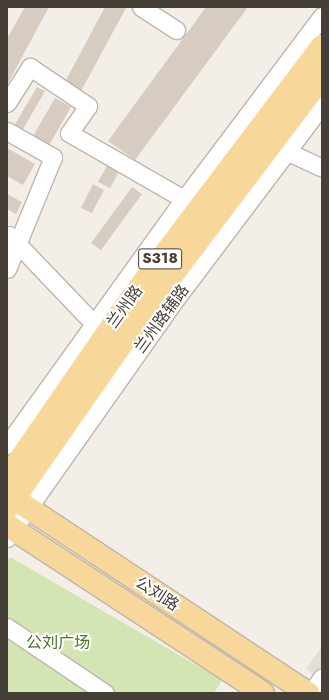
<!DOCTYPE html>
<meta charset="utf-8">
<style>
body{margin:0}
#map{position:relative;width:329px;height:700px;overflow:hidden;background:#f3efe8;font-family:Jost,"Noto Sans SC",sans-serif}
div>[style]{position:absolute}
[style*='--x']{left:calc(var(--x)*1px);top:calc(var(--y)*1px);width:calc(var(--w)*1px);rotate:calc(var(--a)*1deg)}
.industrial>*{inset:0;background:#e2ded9}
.green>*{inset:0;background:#d2e5b3}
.building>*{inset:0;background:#d7ccc1}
.roads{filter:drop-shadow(1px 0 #beb6ab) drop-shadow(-1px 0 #beb6ab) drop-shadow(0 1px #beb6ab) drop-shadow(0 -1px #beb6ab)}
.minor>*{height:17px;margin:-8.5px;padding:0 8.5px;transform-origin:8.5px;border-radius:8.5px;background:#fff}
.major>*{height:22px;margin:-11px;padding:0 11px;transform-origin:11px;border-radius:11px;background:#f8d79b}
span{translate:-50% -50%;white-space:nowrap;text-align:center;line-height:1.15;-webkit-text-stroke:4px #fff;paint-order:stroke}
.shield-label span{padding:1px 3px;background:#fff;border:1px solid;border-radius:3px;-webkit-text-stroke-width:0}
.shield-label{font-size:15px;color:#463f37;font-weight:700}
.street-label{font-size:16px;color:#463f37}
.park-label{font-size:16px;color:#4d742d}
.frame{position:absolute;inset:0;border:8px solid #463f37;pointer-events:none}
</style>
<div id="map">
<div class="industrial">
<i style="clip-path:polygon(322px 646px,322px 679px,306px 669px)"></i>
</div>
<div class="green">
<i style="clip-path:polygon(10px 557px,222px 680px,214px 693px,7px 693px,7px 561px)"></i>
</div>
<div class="building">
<i style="clip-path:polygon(25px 7px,49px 7px,7px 85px,7px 39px)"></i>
<i style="clip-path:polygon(105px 7px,126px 8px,81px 91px,65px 82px)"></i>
<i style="clip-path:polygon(206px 7px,248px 7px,135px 160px,108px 141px)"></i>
<i style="clip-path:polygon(37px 87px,45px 91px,22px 131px,14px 126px)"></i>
<i style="clip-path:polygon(55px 98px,71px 107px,48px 147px,32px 138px)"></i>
<i style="clip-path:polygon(7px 148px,35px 164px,23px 185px,7px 176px)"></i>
<i style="clip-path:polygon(109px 162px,121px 168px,110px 188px,98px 182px)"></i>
<i style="clip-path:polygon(93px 184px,104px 190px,92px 213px,81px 208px)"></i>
<i style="clip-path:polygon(132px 187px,142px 194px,101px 250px,91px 243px)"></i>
<i style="clip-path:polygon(7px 194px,22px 202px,16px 214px,7px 209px)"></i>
</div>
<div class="roads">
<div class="minor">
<i style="--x:141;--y:7;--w:42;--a:33.3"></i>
<i style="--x:7;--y:103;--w:43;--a:-57.4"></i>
<i style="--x:30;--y:67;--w:70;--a:33.9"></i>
<i style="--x:88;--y:106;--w:33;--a:125"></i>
<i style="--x:69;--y:133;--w:133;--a:29.9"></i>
<i style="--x:7;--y:131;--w:53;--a:29.5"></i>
<i style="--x:53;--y:157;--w:121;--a:112.3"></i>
<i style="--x:286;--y:151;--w:40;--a:25"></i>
<i style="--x:9;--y:235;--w:122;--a:46.3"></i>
<i style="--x:7;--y:445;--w:303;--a:-54.3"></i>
<i style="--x:184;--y:199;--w:229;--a:-53"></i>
<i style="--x:7;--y:538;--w:281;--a:-54.8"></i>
<i style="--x:169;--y:308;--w:254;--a:-53"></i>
<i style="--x:7;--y:627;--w:118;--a:34"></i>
<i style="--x:311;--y:693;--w:19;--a:-55"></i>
</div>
<div class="major">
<i style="--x:7;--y:478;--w:215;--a:-55.4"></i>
<i style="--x:129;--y:301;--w:320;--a:-52.9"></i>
<i style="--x:7;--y:494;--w:361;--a:33.5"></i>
<i style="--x:7;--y:509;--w:243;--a:-55.1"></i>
<i style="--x:146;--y:310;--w:292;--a:-52.9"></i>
<i style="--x:7;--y:525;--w:306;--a:33.3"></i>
</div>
</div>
<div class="shield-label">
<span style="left:160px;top:259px">S318</span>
</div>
<div class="street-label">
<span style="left:125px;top:307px;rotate:-54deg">兰州路</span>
<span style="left:162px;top:319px;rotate:-54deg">兰州路辅路</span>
<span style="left:157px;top:594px;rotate:33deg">公刘路</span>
</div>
<div class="park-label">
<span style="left:58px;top:643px">公刘广场</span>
</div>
<div class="frame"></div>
</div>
